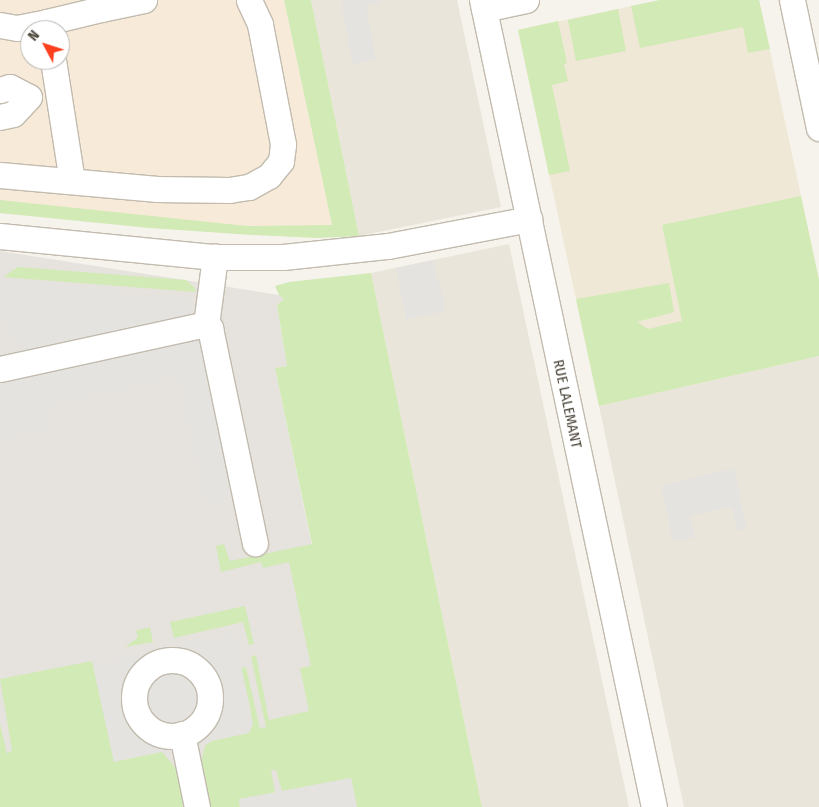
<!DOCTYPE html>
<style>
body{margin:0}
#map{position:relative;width:819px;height:807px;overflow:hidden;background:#f6f3ec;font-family:"Fira Sans Condensed",sans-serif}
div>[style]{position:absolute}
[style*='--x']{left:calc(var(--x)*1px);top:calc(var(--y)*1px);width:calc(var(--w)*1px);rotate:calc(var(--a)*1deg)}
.residential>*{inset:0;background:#eae5da}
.commercial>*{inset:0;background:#f7ead8}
.industrial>*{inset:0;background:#e6e2dd}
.education>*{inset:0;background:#efe8d6}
.green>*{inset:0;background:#d2eab5}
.parking>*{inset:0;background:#e5e3e0}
.roads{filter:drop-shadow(1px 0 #c2bbae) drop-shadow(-1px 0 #c2bbae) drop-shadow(0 1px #c2bbae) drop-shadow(0 -1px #c2bbae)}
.minor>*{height:25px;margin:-12.5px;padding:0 12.5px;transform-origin:12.5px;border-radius:12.5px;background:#fff}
.minor>.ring{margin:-12.5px;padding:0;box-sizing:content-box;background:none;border:25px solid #fff;border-radius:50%}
span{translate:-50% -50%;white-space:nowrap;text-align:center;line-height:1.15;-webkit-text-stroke:4.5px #fff;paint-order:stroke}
.street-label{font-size:15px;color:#4b4439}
.north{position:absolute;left:20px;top:20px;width:50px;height:50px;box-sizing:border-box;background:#fff;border:1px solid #b7b4b0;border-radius:50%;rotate:310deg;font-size:14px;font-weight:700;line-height:20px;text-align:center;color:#4b4439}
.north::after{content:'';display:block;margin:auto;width:18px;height:22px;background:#fc3f1d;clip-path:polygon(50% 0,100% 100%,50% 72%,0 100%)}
</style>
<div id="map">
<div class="residential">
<i style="clip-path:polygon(311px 0,457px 0,501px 207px,359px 236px)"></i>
<i style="clip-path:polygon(509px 244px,629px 807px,482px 807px,371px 273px)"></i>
<i style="clip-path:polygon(819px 356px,819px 807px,684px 807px,599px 406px)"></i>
</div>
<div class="commercial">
<i style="clip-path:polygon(evenodd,0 0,284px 0,332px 225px,318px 238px,150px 228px,0 213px,0 0,30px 30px,60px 30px,60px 60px,30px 60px,30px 30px)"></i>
</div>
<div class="industrial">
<i style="clip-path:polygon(0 251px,279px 295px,285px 299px,277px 305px,287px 366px,275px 368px,319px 580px,370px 807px,0 807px)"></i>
</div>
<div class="education">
<i style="clip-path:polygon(660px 0,759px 0,819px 280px,819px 356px,599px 406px,518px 30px)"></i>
</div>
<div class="green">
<i style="clip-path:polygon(284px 0,311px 0,359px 236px,318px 238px,252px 235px,150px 228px,0 213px,0 200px,247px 226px,332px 225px)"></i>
<i style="clip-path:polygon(660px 0,759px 0,770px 49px,748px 53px,743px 27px,640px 48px,631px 6px)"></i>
<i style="clip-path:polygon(618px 9px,626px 51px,576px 61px,568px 20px)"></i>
<i style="clip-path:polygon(558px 21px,567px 63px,564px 64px,568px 81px,552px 85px,570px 171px,549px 175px,518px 30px)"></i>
<i style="clip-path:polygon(801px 196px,819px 280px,819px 356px,599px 406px,576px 299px,669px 283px,674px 312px,637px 322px,648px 329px,682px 321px,662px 225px)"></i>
<i style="clip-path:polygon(18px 267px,186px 280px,194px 287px,196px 292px,3px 277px)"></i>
<i style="clip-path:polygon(371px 273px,482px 807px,357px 807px,351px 778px,282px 791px,276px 770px,271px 770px,275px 793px,239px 799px,240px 807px,208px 807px,200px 767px,205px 746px,251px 711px,241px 668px,246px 667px,260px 729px,266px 727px,251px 657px,256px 655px,269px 720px,309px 711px,300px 668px,311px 666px,289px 562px,263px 568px,261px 562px,221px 572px,216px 546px,224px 544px,230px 561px,312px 544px,275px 368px,287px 366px,277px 305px,284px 299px,279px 295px,275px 286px,289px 282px)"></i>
<i style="clip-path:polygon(245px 606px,254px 644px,249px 645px,243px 622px,174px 638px,170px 622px)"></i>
<i style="clip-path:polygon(150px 627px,153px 642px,125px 647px,136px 639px,138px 635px,135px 631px)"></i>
<i style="clip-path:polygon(92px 661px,114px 761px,162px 752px,174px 766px,180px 778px,186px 807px,0 807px,0 724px,7px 754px,12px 750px,0 679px)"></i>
</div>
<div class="parking">
<i style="clip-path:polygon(342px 0,378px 0,379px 3px,366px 6px,376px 59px,353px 64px,342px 11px,344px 10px)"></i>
<i style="clip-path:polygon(433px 260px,446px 311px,406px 320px,396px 268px)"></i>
<i style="clip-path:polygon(3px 277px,192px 300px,187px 329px,199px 343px,215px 341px,245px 493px,207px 504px,203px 493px,178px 377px,45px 406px,50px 429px,0 439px,0 369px,37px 361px,0 319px)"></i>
<i style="clip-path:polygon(734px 468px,747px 529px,737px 531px,732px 507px,690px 516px,695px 537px,673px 542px,661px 486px)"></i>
<i style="clip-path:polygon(234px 633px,253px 724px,249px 733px,114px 762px,93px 665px)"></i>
<i style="clip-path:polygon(351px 778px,357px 807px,240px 807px,239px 799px)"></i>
</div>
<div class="roads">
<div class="minor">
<i style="--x:482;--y:0;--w:825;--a:77.97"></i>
<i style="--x:792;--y:0;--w:131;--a:78.1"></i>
<i style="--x:101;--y:9;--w:44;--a:-11.8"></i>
<i style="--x:484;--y:9;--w:43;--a:-12.1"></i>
<i style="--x:47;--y:22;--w:56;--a:-13.5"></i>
<i style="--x:101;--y:9;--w:9;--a:-103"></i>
<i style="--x:0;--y:25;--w:17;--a:10"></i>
<i style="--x:17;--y:28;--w:31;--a:-11"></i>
<i style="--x:47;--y:22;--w:8;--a:83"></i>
<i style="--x:53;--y:60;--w:122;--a:81.1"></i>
<i style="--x:0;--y:90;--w:10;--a:-17"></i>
<i style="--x:10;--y:87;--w:21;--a:28"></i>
<i style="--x:29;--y:97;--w:23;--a:133"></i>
<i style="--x:13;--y:114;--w:13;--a:167"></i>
<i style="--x:0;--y:175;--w:158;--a:5.1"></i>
<i style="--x:157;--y:189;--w:72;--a:0.8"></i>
<i style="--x:229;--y:190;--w:20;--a:-9"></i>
<i style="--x:249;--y:187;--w:23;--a:-29"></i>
<i style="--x:269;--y:176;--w:19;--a:-51"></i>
<i style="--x:281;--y:161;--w:17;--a:-83"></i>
<i style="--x:283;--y:144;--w:122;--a:-100.9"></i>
<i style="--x:260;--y:24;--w:26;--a:-115"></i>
<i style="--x:0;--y:236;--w:216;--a:5.6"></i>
<i style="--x:215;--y:257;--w:68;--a:0"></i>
<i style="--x:283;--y:257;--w:106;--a:-6"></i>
<i style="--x:388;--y:246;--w:144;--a:-10.8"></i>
<i style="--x:206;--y:325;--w:69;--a:-82.5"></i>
<i style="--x:0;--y:369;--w:207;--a:-12.3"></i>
<i style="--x:202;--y:325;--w:9;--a:21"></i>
<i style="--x:210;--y:328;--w:220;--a:78.2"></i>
<i class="ring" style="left:134px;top:660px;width:51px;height:51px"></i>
<i style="--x:182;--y:734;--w:75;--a:78.4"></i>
</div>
</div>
<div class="street-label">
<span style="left:567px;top:404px;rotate:78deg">RUE LALEMANT</span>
</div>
<div class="north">N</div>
</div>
